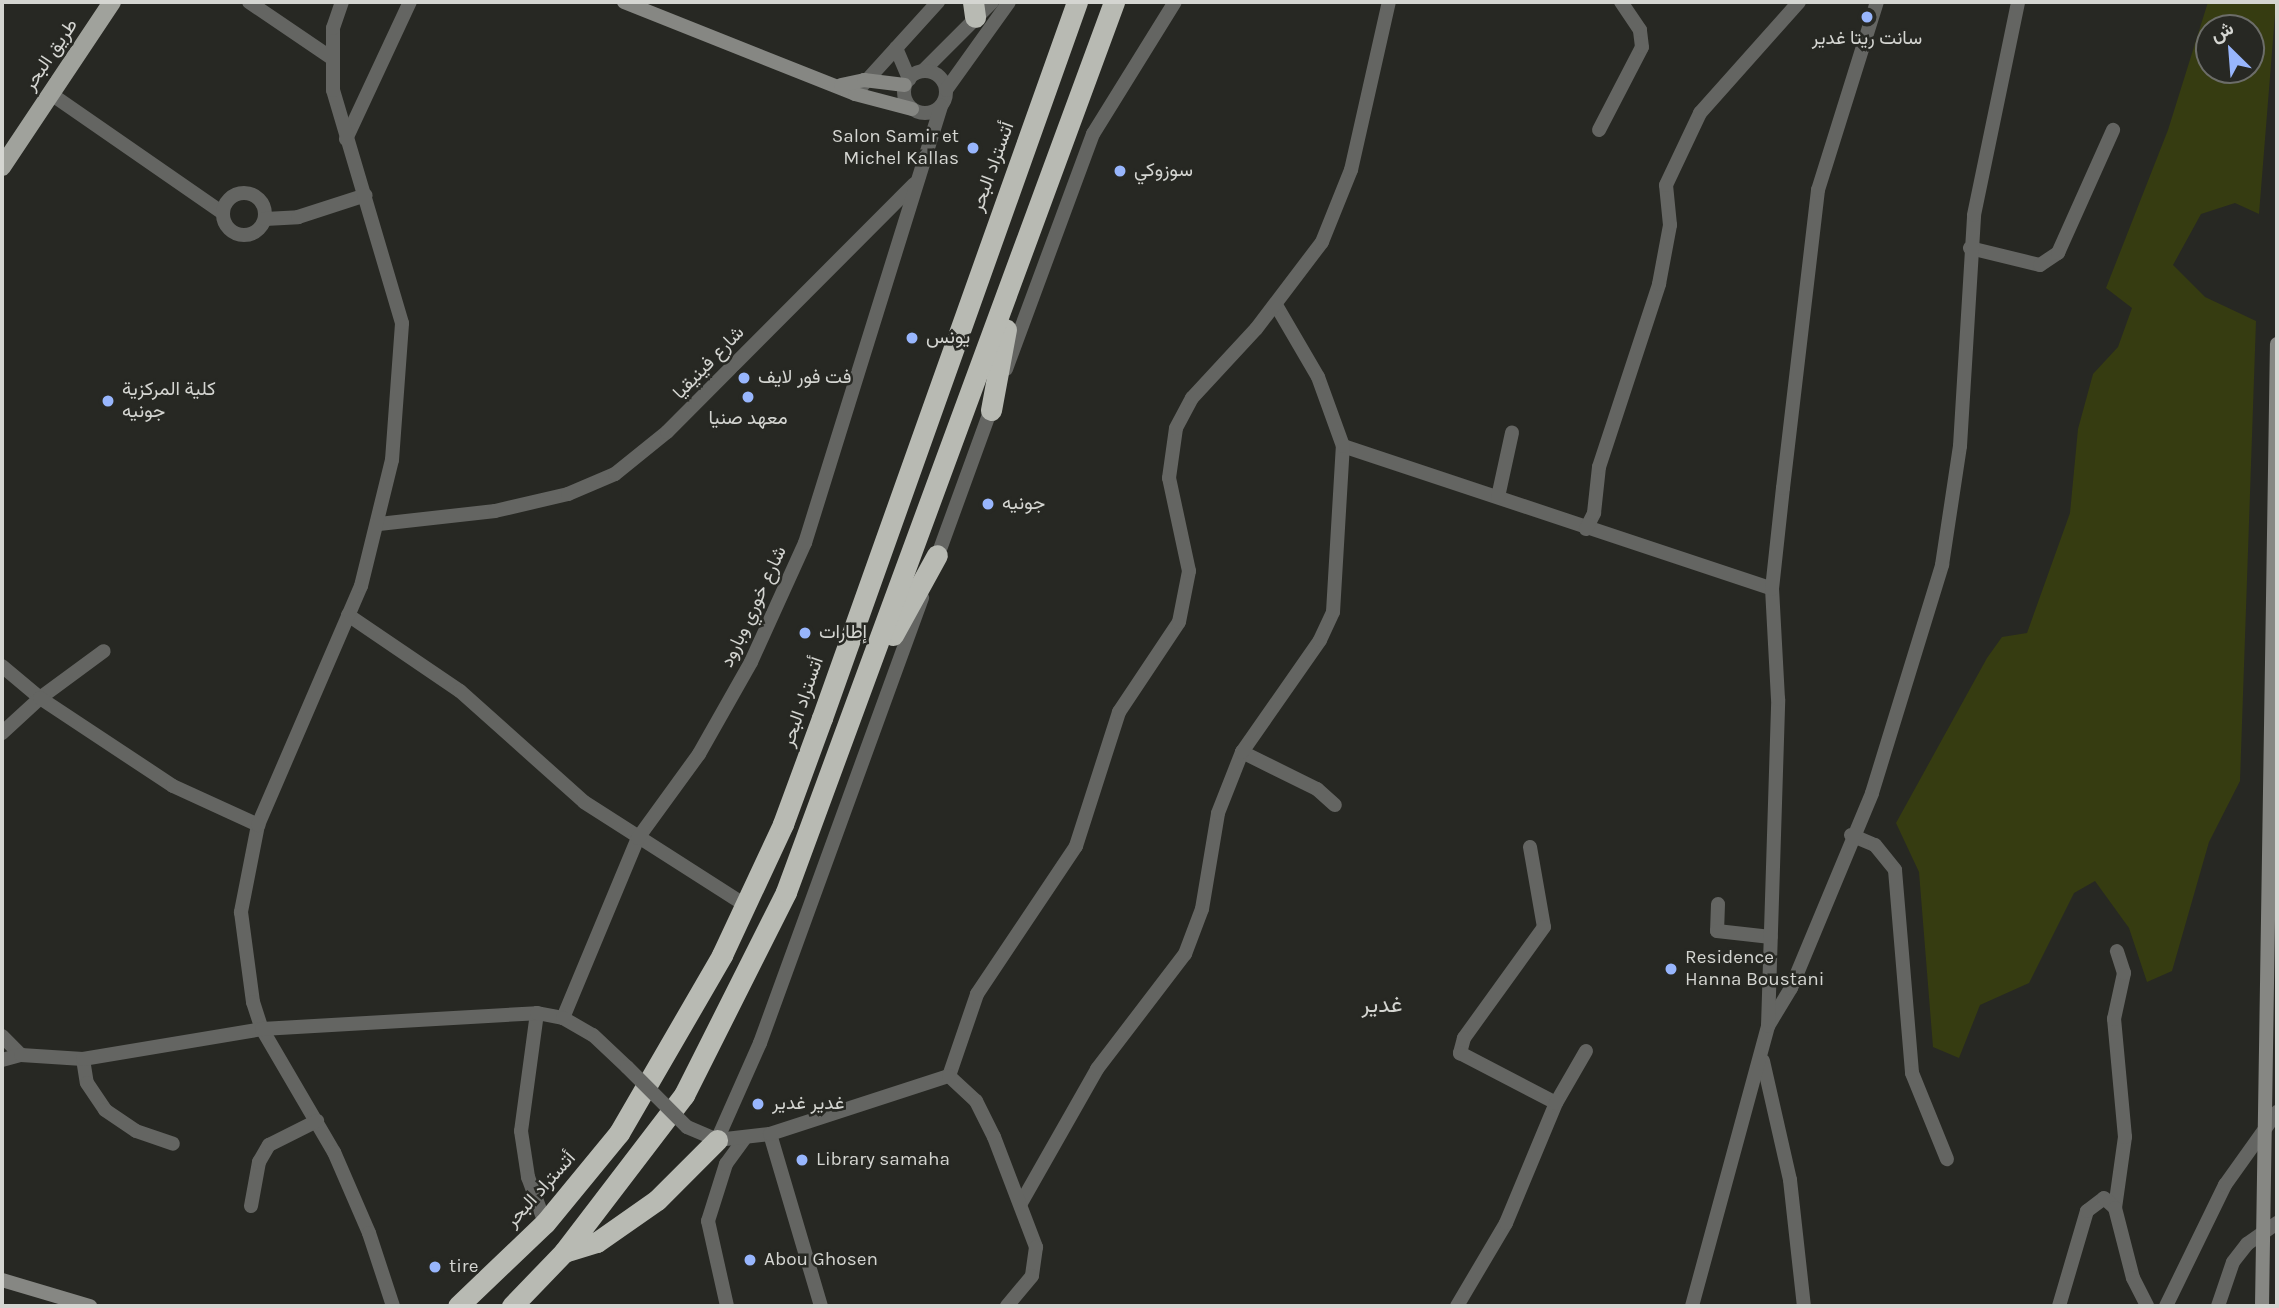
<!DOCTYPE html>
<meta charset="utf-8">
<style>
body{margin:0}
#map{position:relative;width:2279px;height:1308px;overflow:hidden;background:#272823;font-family:Karla,Vazirmatn,sans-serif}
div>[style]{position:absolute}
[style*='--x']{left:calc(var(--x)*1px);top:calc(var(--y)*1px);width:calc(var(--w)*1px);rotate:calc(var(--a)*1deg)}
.green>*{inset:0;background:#363c11}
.minor>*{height:14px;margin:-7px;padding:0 7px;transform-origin:7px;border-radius:7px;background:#646562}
.minor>.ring{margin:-7px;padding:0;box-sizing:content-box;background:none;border:14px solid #646562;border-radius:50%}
.tertiary>*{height:14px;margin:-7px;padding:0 7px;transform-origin:7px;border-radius:7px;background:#646562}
.tertiary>.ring{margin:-7px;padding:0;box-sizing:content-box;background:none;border:14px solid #646562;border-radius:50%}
.secondary>*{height:14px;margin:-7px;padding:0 7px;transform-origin:7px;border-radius:7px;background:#868783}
.primary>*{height:18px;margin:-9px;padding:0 9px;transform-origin:9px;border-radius:9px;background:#a0a29c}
.motorway>*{height:21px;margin:-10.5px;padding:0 10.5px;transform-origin:10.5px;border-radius:10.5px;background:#b8bab3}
.tertiary-bridge>*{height:14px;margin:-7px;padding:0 7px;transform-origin:7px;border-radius:7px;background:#646562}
.dots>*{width:19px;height:19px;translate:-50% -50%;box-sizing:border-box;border:4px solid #272823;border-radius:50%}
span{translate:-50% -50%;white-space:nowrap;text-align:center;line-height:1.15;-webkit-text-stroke:5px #272823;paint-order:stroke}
.poi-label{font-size:19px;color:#d4d5d1}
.right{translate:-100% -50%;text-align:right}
.left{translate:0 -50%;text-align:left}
.street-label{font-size:19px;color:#d4d5d1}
.quarter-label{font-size:23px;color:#d4d5d1}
.frame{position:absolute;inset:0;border:4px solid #d4d5d1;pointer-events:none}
.north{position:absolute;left:2195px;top:14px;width:70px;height:70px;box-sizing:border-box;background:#272823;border:2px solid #6c6d69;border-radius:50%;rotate:335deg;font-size:19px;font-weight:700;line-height:28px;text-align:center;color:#d4d5d1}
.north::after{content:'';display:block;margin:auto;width:24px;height:32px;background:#98b6fd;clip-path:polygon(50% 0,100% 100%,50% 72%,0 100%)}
</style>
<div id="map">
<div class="green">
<i style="clip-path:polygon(evenodd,2208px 2px,2276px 2px,2259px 214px,2235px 203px,2201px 214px,2173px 265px,2205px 297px,2256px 321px,2240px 781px,2209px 842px,2172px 971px,2147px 982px,2129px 928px,2095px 881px,2074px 893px,2029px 983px,1980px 1005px,1959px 1058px,1933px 1047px,1919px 872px,1896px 823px,1987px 658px,2002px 637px,2027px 633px,2070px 513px,2078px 429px,2093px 374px,2118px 347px,2132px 308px,2106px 288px,2168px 130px,2208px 2px,2209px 28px,2251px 28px,2251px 70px,2209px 70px,2209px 28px)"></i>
</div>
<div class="minor">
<i style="--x:51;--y:94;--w:209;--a:34.7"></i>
<i style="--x:1599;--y:130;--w:93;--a:-62.6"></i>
<i style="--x:1642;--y:47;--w:17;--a:-97"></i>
<i style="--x:1640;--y:30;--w:34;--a:-124"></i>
<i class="ring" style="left:223px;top:193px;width:28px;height:28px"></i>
<i style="--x:265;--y:219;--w:33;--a:-3"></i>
<i style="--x:298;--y:217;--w:71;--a:-17.9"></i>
<i style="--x:1970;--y:248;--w:72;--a:13.7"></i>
<i style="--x:2040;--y:265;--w:22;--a:-34"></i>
<i style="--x:2058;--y:253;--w:135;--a:-65.9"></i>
<i style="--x:1343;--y:446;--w:452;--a:18.4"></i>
<i style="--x:1498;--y:497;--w:66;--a:-77.7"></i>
<i style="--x:1586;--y:529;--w:18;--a:-63"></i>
<i style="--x:1594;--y:513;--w:46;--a:-83.8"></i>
<i style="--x:1599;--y:467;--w:193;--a:-71.8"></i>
<i style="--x:1659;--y:284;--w:60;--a:-79.4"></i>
<i style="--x:1670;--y:225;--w:40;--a:-95.7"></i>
<i style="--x:1666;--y:185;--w:80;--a:-64.7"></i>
<i style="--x:1700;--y:113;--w:149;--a:-48.3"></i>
<i style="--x:2;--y:666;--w:50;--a:40.1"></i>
<i style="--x:40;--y:698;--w:79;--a:-36.3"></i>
<i style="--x:1242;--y:752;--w:84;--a:26.3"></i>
<i style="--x:1317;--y:789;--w:24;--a:42"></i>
<i style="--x:258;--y:825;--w:89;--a:101.1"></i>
<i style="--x:241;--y:912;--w:91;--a:82.4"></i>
<i style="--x:253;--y:1002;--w:28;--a:72"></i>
<i style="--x:262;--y:1029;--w:143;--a:59.7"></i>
<i style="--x:334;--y:1152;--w:88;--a:66.6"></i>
<i style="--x:369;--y:1233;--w:77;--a:71.8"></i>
<i style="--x:1851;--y:835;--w:26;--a:23"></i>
<i style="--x:1875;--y:845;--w:32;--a:51"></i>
<i style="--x:1895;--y:870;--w:204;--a:85.2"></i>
<i style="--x:1912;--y:1073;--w:93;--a:67.9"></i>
<i style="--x:1530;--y:847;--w:81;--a:80.1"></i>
<i style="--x:1544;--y:927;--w:137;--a:125.8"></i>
<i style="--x:1464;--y:1038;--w:16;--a:105"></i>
<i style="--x:1460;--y:1053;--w:108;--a:27.5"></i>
<i style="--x:1718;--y:904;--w:27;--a:92"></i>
<i style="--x:1717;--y:931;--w:54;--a:6.3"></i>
<i style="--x:1768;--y:1026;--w:44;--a:-58.8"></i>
<i style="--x:1791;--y:988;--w:211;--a:-67.4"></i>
<i style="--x:1872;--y:793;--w:239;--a:-72.9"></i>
<i style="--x:1942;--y:565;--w:120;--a:-81.4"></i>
<i style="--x:1960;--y:446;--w:231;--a:-86.5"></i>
<i style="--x:1974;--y:215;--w:217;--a:-78.3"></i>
<i style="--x:83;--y:1059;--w:24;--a:81"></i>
<i style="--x:87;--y:1083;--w:32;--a:56"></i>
<i style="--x:105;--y:1110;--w:37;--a:34"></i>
<i style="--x:136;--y:1131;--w:39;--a:19"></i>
<i style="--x:770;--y:1134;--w:179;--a:73.5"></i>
<i style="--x:1021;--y:1203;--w:154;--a:-60.4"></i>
<i style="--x:1097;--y:1069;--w:145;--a:-52.6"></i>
<i style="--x:1185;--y:954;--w:48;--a:-69.3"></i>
<i style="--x:1202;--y:909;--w:97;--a:-80.5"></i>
<i style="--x:1218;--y:813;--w:66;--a:-68.5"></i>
<i style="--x:1242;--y:752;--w:136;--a:-55.1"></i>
<i style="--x:1320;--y:640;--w:31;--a:-65"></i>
<i style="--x:1333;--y:612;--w:166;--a:-86.6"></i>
<i style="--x:1343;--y:446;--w:73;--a:-109.9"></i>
<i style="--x:1318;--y:377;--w:83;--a:-120.3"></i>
<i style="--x:251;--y:1206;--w:45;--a:-79.7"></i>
<i style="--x:259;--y:1162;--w:20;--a:-60"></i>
<i style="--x:269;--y:1145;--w:54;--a:-26.6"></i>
<i style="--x:2115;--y:1208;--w:72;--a:-82"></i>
<i style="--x:2125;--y:1137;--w:119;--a:-95.3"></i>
<i style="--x:2114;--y:1019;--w:47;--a:-77.7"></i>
<i style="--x:2124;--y:973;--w:23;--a:-108"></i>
<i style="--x:727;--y:1306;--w:87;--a:-102.6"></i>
<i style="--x:708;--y:1221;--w:60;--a:-72.5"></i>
<i style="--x:726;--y:1164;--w:32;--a:-54"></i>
<i style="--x:1457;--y:1306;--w:96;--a:-59.4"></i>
<i style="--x:1506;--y:1223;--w:130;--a:-67.4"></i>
<i style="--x:1556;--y:1103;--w:60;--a:-60"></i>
<i style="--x:2059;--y:1306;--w:99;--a:-73.6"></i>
<i style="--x:2087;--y:1211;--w:21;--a:-37"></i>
<i style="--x:2104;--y:1198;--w:15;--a:42"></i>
<i style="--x:2115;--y:1208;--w:72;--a:75.6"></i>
<i style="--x:2133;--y:1278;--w:31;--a:63"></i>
<i style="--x:2166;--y:1306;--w:135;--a:-64"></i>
<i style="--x:2225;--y:1185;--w:90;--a:-54.5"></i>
</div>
<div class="tertiary">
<i style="--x:249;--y:2;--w:98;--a:34.2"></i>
<i style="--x:896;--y:48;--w:34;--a:67"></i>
<i style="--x:923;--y:71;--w:98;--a:-45"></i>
<i class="ring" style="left:904px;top:71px;width:28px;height:28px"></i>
<i style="--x:859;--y:89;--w:118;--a:-47.8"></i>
<i style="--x:946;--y:90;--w:108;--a:-54.4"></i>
<i style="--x:346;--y:139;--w:151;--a:-65"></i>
<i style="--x:1006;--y:369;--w:251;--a:-69.7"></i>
<i style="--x:1093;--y:134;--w:155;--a:-58.2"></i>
<i style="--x:379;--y:524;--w:117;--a:-6.4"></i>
<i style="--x:495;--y:511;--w:75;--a:-13.1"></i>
<i style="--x:568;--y:494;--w:51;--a:-23.1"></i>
<i style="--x:615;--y:474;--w:67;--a:-38.9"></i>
<i style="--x:667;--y:432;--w:350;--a:-45.1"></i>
<i style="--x:935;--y:563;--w:169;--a:-70"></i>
<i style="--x:348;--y:615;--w:135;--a:34.2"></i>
<i style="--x:460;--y:691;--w:166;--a:41.8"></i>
<i style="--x:584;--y:802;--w:191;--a:32.6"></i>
<i style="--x:2;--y:733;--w:52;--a:-42.6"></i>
<i style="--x:40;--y:698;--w:159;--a:33.5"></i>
<i style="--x:173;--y:786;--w:94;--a:24.6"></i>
<i style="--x:258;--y:825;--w:260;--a:-66.7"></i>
<i style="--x:361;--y:586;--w:130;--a:-76.2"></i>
<i style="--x:392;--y:460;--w:137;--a:-85.8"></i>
<i style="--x:402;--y:323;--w:243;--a:-106.5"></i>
<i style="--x:333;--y:90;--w:62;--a:-90"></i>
<i style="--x:333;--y:28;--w:28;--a:-71"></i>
<i style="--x:537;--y:1013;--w:119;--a:97.7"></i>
<i style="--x:521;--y:1131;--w:47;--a:81.3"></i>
<i style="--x:528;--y:1177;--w:49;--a:69.7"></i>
<i style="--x:563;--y:1018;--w:195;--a:-67.4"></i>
<i style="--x:638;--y:838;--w:104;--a:-54"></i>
<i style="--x:699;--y:754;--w:106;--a:-60.5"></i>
<i style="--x:751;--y:662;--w:131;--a:-65.6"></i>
<i style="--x:805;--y:543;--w:458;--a:-72.7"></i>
<i style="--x:2;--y:1036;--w:27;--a:45"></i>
<i style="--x:2;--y:1060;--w:20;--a:-15"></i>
<i style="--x:21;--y:1055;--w:62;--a:3.7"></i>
<i style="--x:83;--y:1059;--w:181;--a:-9.5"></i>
<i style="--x:262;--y:1029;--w:275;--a:-3.3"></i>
<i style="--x:537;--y:1013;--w:26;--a:11"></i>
<i style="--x:563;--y:1018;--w:34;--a:30"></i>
<i style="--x:593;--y:1035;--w:47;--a:43.3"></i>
<i style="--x:1763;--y:1061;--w:122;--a:77.2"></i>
<i style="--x:1790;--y:1180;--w:127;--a:83.7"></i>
<i style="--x:949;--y:1076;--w:87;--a:-71.1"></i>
<i style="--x:977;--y:994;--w:178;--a:-56.2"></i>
<i style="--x:1076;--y:846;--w:141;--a:-72.2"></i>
<i style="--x:1119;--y:712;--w:108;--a:-56.3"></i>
<i style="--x:1179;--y:622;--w:52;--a:-78.9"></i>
<i style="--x:1189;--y:571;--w:95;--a:-102.1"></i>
<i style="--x:1169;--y:478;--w:50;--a:-82"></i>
<i style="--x:1176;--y:428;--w:34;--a:-62"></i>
<i style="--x:1192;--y:398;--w:94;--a:-47.2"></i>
<i style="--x:1256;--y:329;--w:109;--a:-52.8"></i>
<i style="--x:1322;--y:242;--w:78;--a:-68.1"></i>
<i style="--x:1351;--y:170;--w:172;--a:-77.3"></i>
<i style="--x:687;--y:1127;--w:33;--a:23"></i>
<i style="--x:717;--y:1140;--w:53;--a:-6.5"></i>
<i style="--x:770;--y:1134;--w:188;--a:-18"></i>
<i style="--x:949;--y:1076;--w:37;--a:43"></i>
<i style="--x:976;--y:1101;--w:40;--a:63.4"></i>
<i style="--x:994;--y:1137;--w:118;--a:69.1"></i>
<i style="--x:1036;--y:1247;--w:29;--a:98"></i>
<i style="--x:1032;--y:1276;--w:39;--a:130"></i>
<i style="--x:717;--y:1140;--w:106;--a:-66.1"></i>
<i style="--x:760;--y:1043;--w:474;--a:-70"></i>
<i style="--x:1692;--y:1306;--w:290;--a:-74.8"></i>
<i style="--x:1768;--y:1026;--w:327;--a:-88.2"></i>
<i style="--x:1778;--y:699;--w:110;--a:-93.1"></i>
<i style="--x:1772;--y:589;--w:102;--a:-83.8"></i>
<i style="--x:1783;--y:488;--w:300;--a:-83.3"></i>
<i style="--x:1818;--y:190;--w:197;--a:-72.6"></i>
<i style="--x:2218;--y:1306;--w:46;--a:-71.2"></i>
<i style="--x:2233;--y:1262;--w:23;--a:-52"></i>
<i style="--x:2247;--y:1244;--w:37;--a:-35"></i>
</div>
<div class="secondary">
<i style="--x:624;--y:2;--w:249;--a:21.7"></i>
<i style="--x:855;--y:94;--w:59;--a:14.7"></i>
<i style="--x:841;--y:85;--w:24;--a:-12"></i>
<i style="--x:864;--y:80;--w:41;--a:7"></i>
<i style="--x:2;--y:1280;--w:92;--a:16.5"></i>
<i style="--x:2262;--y:1306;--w:962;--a:-89.11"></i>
</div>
<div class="primary">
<i style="--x:2;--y:167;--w:198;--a:-56.3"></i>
</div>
<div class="motorway">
<i style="--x:973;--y:2;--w:15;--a:82"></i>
<i style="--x:991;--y:410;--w:82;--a:-79.5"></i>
<i style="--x:893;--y:635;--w:91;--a:-61.2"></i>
<i style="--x:564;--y:1252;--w:34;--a:-17"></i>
<i style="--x:597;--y:1242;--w:73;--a:-35"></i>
<i style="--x:657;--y:1200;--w:85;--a:-45"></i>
<i style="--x:458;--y:1306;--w:120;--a:-43.7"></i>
<i style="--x:545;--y:1223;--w:117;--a:-50.6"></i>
<i style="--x:619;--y:1133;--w:206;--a:-59.9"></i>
<i style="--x:722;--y:955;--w:145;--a:-65"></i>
<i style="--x:783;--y:824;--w:113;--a:-69.8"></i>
<i style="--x:822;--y:718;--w:760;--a:-70.4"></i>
<i style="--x:512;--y:1306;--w:75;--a:-46.1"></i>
<i style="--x:564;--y:1252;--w:198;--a:-52.6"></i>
<i style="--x:684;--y:1095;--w:227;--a:-63.3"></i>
<i style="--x:786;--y:892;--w:949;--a:-69.77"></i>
</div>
<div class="tertiary-bridge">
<i style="--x:627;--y:1067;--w:85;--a:45"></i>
</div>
<div class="dots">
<i style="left:1867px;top:17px;background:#98b6fd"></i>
<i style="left:973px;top:148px;background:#98b6fd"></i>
<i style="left:1120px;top:171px;background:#98b6fd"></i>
<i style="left:912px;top:338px;background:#98b6fd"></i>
<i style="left:744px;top:378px;background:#98b6fd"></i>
<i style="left:748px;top:397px;background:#98b6fd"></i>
<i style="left:108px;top:401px;background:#98b6fd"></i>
<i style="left:988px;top:504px;background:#98b6fd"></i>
<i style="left:805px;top:633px;background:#98b6fd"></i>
<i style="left:1671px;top:969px;background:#98b6fd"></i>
<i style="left:758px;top:1104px;background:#98b6fd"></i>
<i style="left:802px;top:1160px;background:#98b6fd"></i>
<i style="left:750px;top:1260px;background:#98b6fd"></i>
<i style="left:435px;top:1267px;background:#98b6fd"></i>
</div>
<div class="poi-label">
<span style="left:1867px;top:39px">سانت ريتا غدير</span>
<span class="right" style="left:959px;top:148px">Salon Samir et<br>Michel Kallas</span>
<span class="left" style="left:1134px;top:171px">سوزوكي</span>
<span class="left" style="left:926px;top:338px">يونس</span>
<span class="left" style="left:758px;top:378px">فت فور لايف</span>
<span class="left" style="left:122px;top:401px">كلية المركزية<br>جونيه</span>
<span style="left:748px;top:419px">معهد صنيا</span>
<span class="left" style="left:1002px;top:504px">جونيه</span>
<span class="left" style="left:819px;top:633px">إطارات</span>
<span class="left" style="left:1685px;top:969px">Residence<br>Hanna Boustani</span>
<span class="left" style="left:772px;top:1104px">غدير غدير</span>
<span class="left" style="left:816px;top:1160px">Library samaha</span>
<span class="left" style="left:764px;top:1260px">Abou Ghosen</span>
<span class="left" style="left:449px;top:1267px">tire</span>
</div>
<div class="street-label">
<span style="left:51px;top:55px;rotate:-56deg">طريق البحر</span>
<span style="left:993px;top:167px;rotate:-70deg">أتستراد البحر</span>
<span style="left:709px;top:363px;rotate:-46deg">شارع فينيقيا</span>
<span style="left:754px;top:607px;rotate:-65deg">شارع خوري وبارود</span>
<span style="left:803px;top:702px;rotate:-71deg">أتستراد البحر</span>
<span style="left:541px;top:1190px;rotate:-48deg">أتستراد البحر</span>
</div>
<div class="quarter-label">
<span style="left:1382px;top:1005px">غدير</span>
</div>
<div class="frame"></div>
<div class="north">ش</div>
</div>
